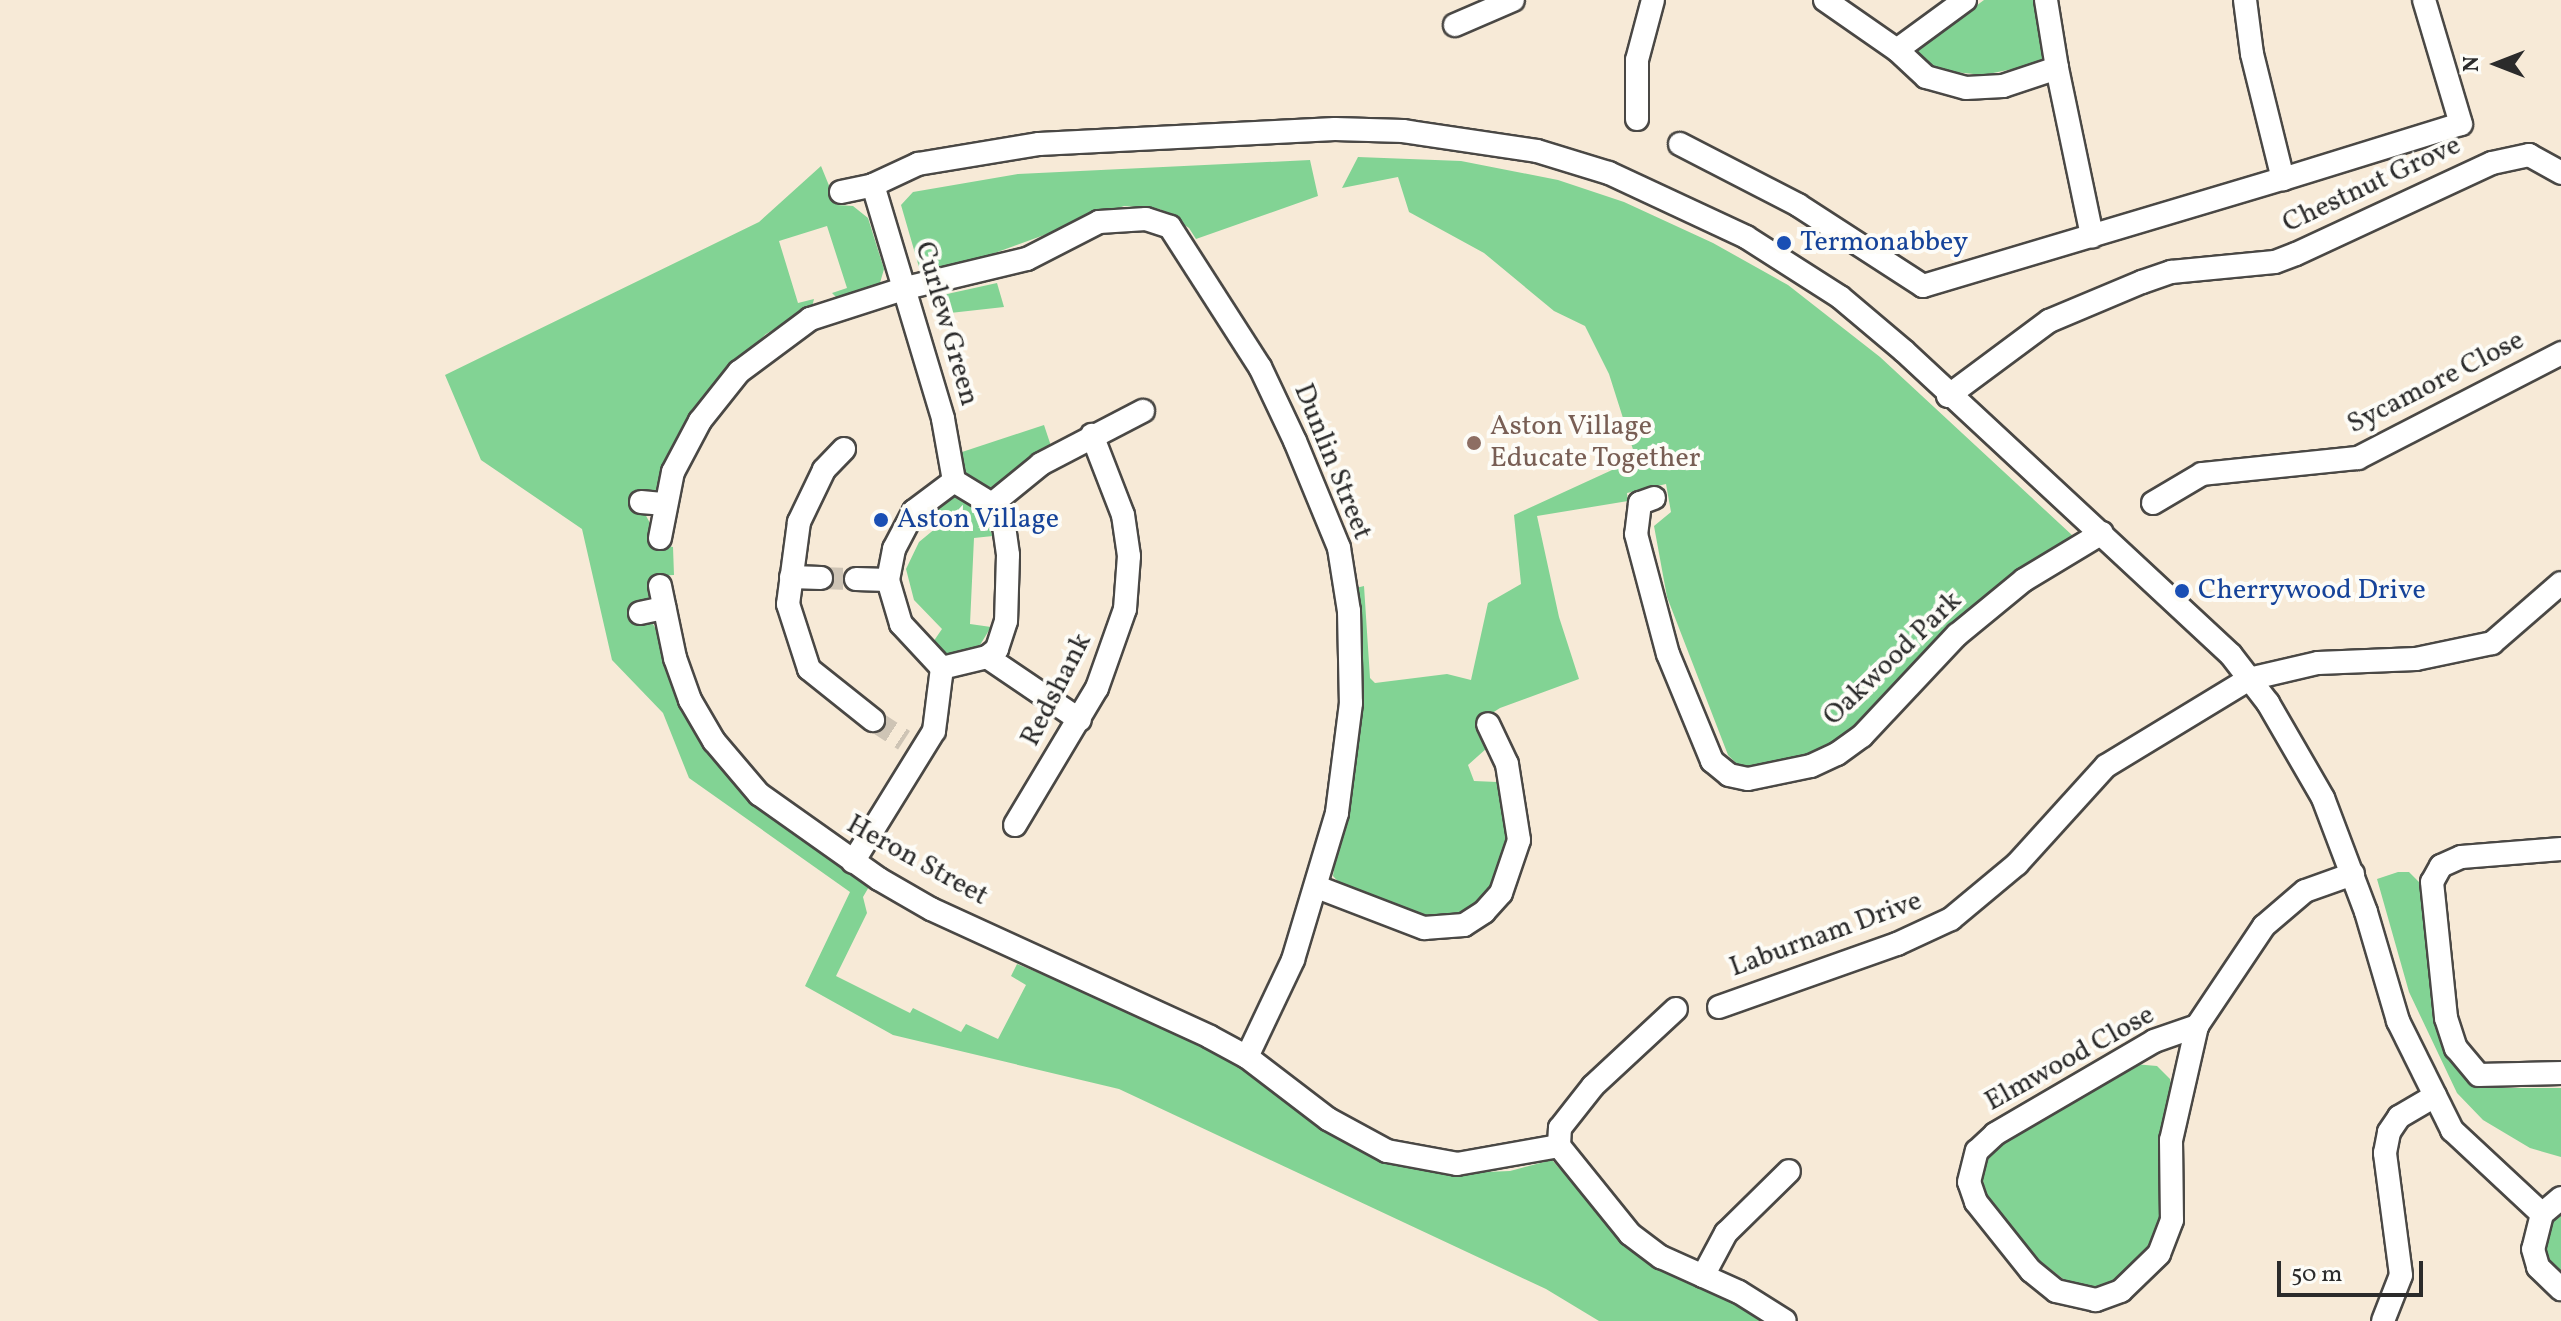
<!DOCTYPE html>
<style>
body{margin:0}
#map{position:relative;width:2561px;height:1321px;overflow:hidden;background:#f7ead7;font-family:Vollkorn,serif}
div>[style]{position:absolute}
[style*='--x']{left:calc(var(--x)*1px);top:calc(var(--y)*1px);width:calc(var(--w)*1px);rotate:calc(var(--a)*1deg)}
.green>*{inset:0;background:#82d394}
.minor-tunnel>*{height:22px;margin-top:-11px;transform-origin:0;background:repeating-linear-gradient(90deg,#cec4b5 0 22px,transparent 0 33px)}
.roads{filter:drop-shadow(2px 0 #4a4845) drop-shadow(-2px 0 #4a4845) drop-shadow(0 2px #4a4845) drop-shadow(0 -2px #4a4845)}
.minor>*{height:22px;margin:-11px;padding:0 11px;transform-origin:11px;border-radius:11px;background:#fff}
.dots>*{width:22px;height:22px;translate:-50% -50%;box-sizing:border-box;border:4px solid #fdfcf7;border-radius:50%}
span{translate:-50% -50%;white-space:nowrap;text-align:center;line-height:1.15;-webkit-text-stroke:8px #fdfcf7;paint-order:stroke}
.street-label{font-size:28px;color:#2b2b2b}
.transit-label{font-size:28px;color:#164399}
.left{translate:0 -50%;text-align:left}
.education-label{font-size:28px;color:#785e54}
.north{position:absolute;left:2457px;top:24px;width:80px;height:80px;-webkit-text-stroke:6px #fdfcf7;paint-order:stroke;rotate:270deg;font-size:22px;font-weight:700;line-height:32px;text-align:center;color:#2b2b2b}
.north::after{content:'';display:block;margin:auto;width:28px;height:36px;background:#2b2b2b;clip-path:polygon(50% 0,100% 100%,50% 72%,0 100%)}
.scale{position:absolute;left:2277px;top:1261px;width:146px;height:36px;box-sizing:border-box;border:4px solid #2b2b2b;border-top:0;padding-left:10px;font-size:24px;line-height:28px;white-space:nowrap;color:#2b2b2b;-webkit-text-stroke:6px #fdfcf7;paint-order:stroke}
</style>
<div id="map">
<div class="green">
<i style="clip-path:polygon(1984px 0,2035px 0,2043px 63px,1983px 75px,1945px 71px,1910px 55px)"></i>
<i style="clip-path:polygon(1358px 157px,1461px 161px,1558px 180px,1624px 202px,1713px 243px,1788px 285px,1880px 357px,2073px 536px,2067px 549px,1869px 724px,1826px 754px,1754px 770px,1739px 766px,1728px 755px,1667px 597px,1654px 526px,1671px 512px,1666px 484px,1627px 493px,1628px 501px,1537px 516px,1559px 617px,1579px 679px,1500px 708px,1475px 724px,1487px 748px,1468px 765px,1474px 781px,1497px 782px,1510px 809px,1507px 854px,1498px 876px,1485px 896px,1455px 919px,1427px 920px,1344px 888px,1333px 876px,1362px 685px,1356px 588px,1364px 586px,1370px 678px,1375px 683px,1447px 674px,1471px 680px,1488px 603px,1521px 584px,1514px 515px,1636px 459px,1609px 374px,1585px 326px,1554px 311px,1484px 253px,1409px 212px,1398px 177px,1342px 188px)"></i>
<i style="clip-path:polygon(1310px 160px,1318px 196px,1196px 239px,1189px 228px,1160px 209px,1124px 206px,940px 273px,921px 274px,901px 205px,913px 192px,1018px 174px)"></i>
<i style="clip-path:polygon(821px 166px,837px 205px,853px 206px,868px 218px,884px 269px,880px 283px,837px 298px,832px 293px,847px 288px,827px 226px,779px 241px,798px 303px,814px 299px,812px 307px,766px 334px,718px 381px,683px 434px,662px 483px,653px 493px,635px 492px,632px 510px,644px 512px,651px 525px,649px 542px,673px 547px,674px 575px,651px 576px,652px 591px,636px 622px,653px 624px,751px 799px,870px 885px,863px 897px,867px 913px,836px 976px,910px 1013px,913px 1008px,961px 1032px,966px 1024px,998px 1039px,1026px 985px,1011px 976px,1017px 964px,1183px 1032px,1376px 1155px,1418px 1169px,1461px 1173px,1510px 1171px,1552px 1160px,1615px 1231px,1769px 1321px,1599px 1321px,1546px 1289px,1119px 1089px,893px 1035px,805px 986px,850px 892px,689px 778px,663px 713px,612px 660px,582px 529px,481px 460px,445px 375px,759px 222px)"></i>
<i style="clip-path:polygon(997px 283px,1004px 307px,941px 314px,938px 296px)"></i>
<i style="clip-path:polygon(1044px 425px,1051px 446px,1003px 485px,990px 488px,962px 470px,959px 453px)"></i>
<i style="clip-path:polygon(957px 494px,977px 505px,993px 536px,974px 538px,970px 624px,991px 627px,980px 645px,948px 657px,931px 645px,942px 629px,914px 600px,906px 569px,919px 542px,942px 523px,934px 506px)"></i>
<i style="clip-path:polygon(2398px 872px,2409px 872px,2424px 887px,2446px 1051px,2460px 1072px,2476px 1082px,2506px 1088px,2561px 1088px,2561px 1157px,2530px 1148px,2483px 1120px,2457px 1093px,2409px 992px,2377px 879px)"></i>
<i style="clip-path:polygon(2134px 1064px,2157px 1066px,2170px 1079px,2173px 1093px,2160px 1237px,2139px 1265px,2117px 1280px,2090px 1292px,2076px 1289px,2039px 1260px,1985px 1201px,1982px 1169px,1999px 1141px)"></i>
<i style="clip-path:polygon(2561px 1208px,2561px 1278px,2542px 1246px,2547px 1225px)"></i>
</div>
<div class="minor-tunnel">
<i style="--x:821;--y:578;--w:35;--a:2"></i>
<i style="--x:873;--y:720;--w:37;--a:33"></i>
</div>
<div class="roads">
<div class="minor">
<i style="--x:1825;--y:0;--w:88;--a:34.8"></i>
<i style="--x:1965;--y:0;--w:84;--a:143.7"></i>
<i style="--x:1897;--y:50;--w:40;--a:43"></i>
<i style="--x:1926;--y:77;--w:41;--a:15.4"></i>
<i style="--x:1966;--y:88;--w:37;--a:-3"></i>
<i style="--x:2003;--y:86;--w:57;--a:-18.4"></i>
<i style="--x:2057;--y:68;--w:69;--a:-99.2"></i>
<i style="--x:2245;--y:0;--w:54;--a:82.6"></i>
<i style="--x:2252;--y:54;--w:129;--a:76.1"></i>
<i style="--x:2283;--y:179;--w:186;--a:-17.2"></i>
<i style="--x:2461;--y:124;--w:129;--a:-106.6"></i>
<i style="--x:1455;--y:25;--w:63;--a:-23.3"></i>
<i style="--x:2057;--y:68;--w:172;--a:78.2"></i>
<i style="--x:1637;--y:119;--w:59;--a:-90"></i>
<i style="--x:1637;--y:60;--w:62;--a:-75.1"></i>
<i style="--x:1680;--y:144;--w:133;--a:27.3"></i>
<i style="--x:1798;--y:205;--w:149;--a:32.9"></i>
<i style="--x:1923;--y:286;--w:376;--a:-16.6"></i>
<i style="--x:873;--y:185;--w:244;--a:73.3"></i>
<i style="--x:943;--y:419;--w:63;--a:79.9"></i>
<i style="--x:841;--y:192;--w:33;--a:-12"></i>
<i style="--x:873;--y:185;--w:50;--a:-25"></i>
<i style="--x:918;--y:164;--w:123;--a:-9.4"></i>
<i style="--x:1039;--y:144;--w:296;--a:-2.9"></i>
<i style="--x:1335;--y:129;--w:68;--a:1.7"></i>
<i style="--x:1403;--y:131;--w:135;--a:8.5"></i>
<i style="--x:1537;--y:151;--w:75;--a:17"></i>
<i style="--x:1609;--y:173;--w:151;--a:25"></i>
<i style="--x:1746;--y:237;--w:112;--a:32.6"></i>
<i style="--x:1840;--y:297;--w:84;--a:40.2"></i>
<i style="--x:1904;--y:351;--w:446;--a:42.9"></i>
<i style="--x:2231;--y:655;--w:61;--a:52.4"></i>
<i style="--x:2268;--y:703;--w:110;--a:59.9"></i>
<i style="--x:2323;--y:798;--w:122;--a:69.3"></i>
<i style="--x:2366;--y:912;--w:114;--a:73.6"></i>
<i style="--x:2398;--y:1021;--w:122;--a:63.6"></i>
<i style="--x:2452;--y:1130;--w:123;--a:43"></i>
<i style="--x:1948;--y:396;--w:126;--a:-36.6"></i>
<i style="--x:2049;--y:321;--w:101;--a:-22.8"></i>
<i style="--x:2142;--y:282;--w:31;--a:-19"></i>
<i style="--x:2171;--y:272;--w:104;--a:-5.5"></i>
<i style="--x:2275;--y:262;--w:22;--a:-21"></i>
<i style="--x:2296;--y:254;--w:216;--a:-24.9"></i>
<i style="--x:2492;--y:163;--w:38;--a:-12"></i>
<i style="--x:2529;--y:155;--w:37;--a:29"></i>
<i style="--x:844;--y:449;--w:29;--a:134"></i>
<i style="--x:824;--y:470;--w:58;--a:115.7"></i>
<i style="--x:799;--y:522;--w:83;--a:97.6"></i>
<i style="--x:788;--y:604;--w:68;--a:72.1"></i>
<i style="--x:809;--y:669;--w:82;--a:38.6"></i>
<i style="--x:954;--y:481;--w:44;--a:31.2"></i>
<i style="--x:992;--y:504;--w:25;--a:61"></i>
<i style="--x:1004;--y:526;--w:29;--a:82"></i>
<i style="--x:1008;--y:555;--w:66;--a:91.7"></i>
<i style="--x:1006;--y:621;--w:29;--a:108"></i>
<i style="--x:997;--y:649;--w:13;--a:141"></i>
<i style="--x:987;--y:657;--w:46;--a:166.3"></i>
<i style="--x:942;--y:668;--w:60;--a:-133"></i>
<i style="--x:901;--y:624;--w:46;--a:-106.5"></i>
<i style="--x:888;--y:580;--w:32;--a:-79"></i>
<i style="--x:894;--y:549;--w:43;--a:-62.2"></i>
<i style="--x:914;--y:511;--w:50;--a:-36.9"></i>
<i style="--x:1654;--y:498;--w:15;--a:160"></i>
<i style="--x:1640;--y:503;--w:31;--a:97"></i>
<i style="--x:1636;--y:534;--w:124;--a:75.1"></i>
<i style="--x:1668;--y:654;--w:116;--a:67.6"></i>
<i style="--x:1712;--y:761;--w:22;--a:39"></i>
<i style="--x:1729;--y:775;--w:19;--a:12"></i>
<i style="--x:1748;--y:779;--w:64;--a:-11.7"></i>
<i style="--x:1811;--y:766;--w:29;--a:-25"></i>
<i style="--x:1837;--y:754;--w:31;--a:-36"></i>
<i style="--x:1862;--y:736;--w:139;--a:-46.8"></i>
<i style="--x:1957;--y:635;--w:87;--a:-39.4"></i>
<i style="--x:2024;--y:580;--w:91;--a:-31.1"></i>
<i style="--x:641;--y:502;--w:24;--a:5"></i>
<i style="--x:2153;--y:503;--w:57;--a:-30.6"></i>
<i style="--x:2202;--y:474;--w:157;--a:-5.9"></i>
<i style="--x:2358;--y:458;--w:229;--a:-27.3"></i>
<i style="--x:992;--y:504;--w:63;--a:-39.2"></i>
<i style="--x:1041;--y:464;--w:115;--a:-27.5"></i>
<i style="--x:660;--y:538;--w:67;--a:-78.9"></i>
<i style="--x:673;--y:472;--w:58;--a:-62.1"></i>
<i style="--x:700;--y:421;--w:63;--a:-51.5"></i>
<i style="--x:739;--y:372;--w:89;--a:-36.7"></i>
<i style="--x:810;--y:319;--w:101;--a:-17.9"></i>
<i style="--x:906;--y:288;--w:124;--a:-13.5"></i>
<i style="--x:1027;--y:259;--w:81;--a:-27.2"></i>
<i style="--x:1099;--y:222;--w:47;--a:-3.7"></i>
<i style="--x:1146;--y:219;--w:25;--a:18"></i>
<i style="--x:1170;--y:227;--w:166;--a:57.3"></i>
<i style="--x:1260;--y:367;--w:82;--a:64.7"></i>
<i style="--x:1295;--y:441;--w:116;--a:67.6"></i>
<i style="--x:1339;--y:548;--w:64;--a:81"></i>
<i style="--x:1349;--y:611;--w:92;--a:88.8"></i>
<i style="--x:1351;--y:703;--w:111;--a:97.3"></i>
<i style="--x:1337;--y:813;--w:153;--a:106.7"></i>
<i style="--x:1293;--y:960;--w:107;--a:115.4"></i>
<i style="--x:791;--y:577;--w:30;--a:2"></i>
<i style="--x:856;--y:579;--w:32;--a:2"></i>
<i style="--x:660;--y:586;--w:74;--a:78.2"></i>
<i style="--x:675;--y:658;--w:45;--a:70.3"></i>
<i style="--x:690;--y:700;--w:48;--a:59.7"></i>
<i style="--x:714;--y:741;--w:70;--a:49.7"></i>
<i style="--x:759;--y:794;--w:147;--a:35.3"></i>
<i style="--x:879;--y:879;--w:60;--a:30"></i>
<i style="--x:931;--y:909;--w:307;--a:24.6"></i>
<i style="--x:1210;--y:1037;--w:42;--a:28.4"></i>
<i style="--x:1247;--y:1057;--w:102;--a:37.4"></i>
<i style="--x:1328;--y:1119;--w:67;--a:28.5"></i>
<i style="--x:1387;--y:1151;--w:71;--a:10.5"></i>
<i style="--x:1457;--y:1164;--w:104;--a:-10"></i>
<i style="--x:640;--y:613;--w:25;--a:-12"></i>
<i style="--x:987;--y:657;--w:112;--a:34.1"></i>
<i style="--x:1015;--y:825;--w:160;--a:-59.1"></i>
<i style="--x:1097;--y:688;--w:84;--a:-70.5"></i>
<i style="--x:1125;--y:609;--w:53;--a:-85.7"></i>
<i style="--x:1129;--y:556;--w:41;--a:-98.3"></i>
<i style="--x:1123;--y:515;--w:86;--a:-111.2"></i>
<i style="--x:2561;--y:849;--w:100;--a:175.4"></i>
<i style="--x:2461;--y:857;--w:22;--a:156"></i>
<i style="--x:2441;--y:866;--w:18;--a:119"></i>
<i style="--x:2432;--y:882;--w:137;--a:84.1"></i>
<i style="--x:2446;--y:1018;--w:32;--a:72"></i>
<i style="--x:2456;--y:1048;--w:35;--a:50"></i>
<i style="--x:2479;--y:1075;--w:82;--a:-1.4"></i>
<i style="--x:853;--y:862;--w:154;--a:-58.3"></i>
<i style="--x:934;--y:731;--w:64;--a:-82.8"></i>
<i style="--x:1317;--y:887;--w:115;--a:21"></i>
<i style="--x:1424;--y:928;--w:40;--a:-4.3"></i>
<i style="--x:1464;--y:925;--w:24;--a:-33"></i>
<i style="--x:1484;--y:912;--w:25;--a:-48"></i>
<i style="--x:1501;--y:893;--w:56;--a:-71.2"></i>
<i style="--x:1519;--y:840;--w:77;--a:-99"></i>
<i style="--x:1507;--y:764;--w:44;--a:-115.4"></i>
<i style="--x:1719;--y:1007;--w:189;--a:-19.5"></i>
<i style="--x:1897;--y:944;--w:60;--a:-24.8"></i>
<i style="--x:1951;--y:919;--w:86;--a:-39.8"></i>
<i style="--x:2017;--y:864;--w:132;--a:-47.8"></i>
<i style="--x:2106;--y:766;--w:167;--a:-31.3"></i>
<i style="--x:2249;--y:679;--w:71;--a:-13.1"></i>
<i style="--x:2318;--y:663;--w:98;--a:-2.3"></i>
<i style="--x:2416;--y:659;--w:78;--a:-11.9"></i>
<i style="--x:2492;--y:643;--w:91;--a:-41"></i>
<i style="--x:2197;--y:1026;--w:117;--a:102.8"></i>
<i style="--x:2171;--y:1140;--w:80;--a:89.3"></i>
<i style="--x:2172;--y:1220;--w:36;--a:111"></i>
<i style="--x:2159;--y:1254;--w:53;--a:135.8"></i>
<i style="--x:2121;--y:1291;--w:27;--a:160"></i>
<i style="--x:2096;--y:1300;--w:41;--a:-167.3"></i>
<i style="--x:2056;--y:1291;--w:32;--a:-141"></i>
<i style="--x:2031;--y:1271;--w:88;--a:-128.6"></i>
<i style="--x:1976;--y:1202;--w:21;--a:-109"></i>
<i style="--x:1969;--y:1182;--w:32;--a:-76"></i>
<i style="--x:1977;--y:1151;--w:25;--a:-43"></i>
<i style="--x:1995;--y:1134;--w:184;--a:-30.3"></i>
<i style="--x:2154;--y:1041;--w:46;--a:-19.2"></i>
<i style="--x:2197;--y:1026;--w:120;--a:-56.2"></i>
<i style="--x:2264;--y:926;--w:54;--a:-40.5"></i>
<i style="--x:2305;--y:891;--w:51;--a:-19.5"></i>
<i style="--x:1559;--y:1146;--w:113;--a:51.1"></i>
<i style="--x:1630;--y:1234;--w:39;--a:37"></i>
<i style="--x:1661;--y:1257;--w:85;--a:24.2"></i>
<i style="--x:1739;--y:1292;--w:54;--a:32.2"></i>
<i style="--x:1559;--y:1146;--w:18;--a:-87"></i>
<i style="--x:1560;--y:1128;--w:53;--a:-51.8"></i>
<i style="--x:1593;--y:1086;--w:113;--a:-42.9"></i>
<i style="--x:2561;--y:1198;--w:25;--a:140"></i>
<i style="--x:2542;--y:1214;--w:36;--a:104"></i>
<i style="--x:2533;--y:1249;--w:19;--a:74"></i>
<i style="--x:2538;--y:1267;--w:32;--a:44"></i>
<i style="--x:1703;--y:1276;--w:49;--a:-61.9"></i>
<i style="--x:1726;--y:1233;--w:88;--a:-44.5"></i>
<i style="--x:2383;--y:1321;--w:49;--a:-68.6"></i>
<i style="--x:2401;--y:1275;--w:123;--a:-97.5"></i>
<i style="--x:2385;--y:1153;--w:21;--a:-79"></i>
<i style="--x:2389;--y:1132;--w:18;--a:-56"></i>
<i style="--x:2399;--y:1117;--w:42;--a:-30.3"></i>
</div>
</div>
<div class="dots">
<i style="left:1784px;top:243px;background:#1a4fb4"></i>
<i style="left:1474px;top:443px;background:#8d6e63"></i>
<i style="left:881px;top:520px;background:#1a4fb4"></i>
<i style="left:2182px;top:591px;background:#1a4fb4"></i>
</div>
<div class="street-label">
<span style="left:2372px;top:185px;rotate:-25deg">Chestnut Grove</span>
<span style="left:946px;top:324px;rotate:74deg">Curlew Green</span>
<span style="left:2436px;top:383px;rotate:-27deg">Sycamore Close</span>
<span style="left:1332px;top:462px;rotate:68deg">Dunlin Street</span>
<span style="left:1893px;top:659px;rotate:-44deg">Oakwood Park</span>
<span style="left:1057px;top:690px;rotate:-63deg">Redshank</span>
<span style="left:917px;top:861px;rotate:29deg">Heron Street</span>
<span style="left:1826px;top:935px;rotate:-20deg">Laburnam Drive</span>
<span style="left:2070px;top:1059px;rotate:-29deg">Elmwood Close</span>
</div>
<div class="transit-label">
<span class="left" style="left:1800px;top:243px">Termonabbey</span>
<span class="left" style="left:897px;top:520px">Aston Village</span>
<span class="left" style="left:2198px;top:591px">Cherrywood Drive</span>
</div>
<div class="education-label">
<span class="left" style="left:1490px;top:443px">Aston Village<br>Educate Together</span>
</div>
<div class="north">N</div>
<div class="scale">50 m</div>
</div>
